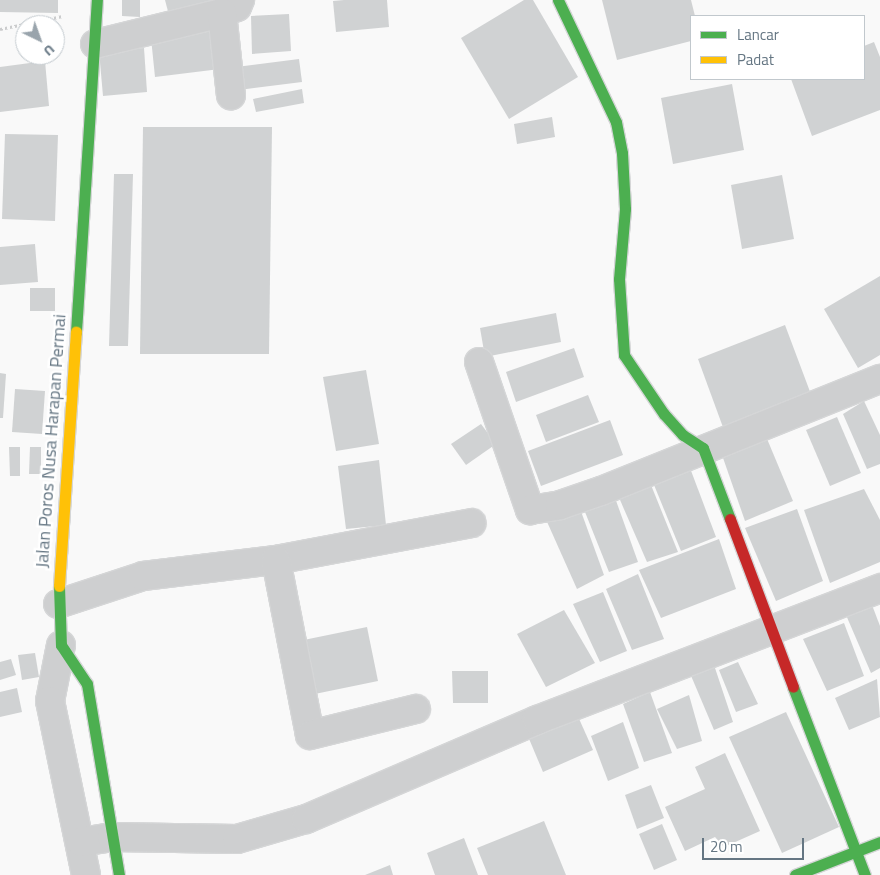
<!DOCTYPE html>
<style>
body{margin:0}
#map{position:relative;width:880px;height:875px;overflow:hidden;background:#f9f9f9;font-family:"Titillium Web",sans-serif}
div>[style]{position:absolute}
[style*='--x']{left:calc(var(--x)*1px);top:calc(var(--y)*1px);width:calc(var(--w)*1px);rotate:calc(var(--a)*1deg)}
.building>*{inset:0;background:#d0d2d3}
.path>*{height:3px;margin-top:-1.5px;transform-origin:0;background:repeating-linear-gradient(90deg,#cbcccd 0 2.5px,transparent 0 5px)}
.roads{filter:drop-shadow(1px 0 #d5d6d7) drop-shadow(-1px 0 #d5d6d7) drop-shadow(0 1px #d5d6d7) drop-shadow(0 -1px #d5d6d7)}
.street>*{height:28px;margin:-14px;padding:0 14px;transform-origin:14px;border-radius:14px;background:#cecfd0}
.fast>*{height:11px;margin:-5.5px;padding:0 5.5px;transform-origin:5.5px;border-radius:5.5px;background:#4caf50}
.slow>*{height:11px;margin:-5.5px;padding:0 5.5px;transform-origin:5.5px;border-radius:5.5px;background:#ffc107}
.jam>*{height:11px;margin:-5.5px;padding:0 5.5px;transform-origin:5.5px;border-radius:5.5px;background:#c62828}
span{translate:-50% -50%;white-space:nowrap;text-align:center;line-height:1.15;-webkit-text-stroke:5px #fff;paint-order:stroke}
.street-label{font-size:18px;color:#657683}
.legend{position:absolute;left:690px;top:15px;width:175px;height:65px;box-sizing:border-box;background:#fff;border:1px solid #c1c8cd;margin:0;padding:6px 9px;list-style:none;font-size:15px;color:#657683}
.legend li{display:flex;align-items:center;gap:10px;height:25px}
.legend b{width:25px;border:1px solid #c1c8cd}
.north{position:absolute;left:15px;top:15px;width:50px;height:50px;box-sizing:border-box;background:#fff;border:1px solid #c1c8cd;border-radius:50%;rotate:138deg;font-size:14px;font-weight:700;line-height:20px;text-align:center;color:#657683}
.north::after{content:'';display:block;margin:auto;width:18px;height:22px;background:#99a4ac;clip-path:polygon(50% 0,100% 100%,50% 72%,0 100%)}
.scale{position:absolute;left:702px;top:838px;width:102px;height:22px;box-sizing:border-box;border:2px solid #657683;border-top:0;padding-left:6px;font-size:15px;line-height:18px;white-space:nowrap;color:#657683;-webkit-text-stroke:4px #fff;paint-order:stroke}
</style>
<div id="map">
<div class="building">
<i style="clip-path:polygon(0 0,58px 0,58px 13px,0 12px)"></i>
<i style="clip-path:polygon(122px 0,140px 0,140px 17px,122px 16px)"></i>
<i style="clip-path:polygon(165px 0,238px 0,170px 19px)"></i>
<i style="clip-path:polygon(344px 0,387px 0,389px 27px,336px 32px,333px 1px)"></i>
<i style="clip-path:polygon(524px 0,533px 0,578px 77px,509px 119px,461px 38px)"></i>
<i style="clip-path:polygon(602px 0,691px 0,695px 16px,691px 16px,691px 41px,617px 60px)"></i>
<i style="clip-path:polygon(289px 14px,291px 51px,252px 54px,251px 16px)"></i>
<i style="clip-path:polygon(216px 31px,220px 69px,155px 77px,151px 38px)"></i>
<i style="clip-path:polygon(874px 42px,880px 57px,880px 110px,812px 136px,791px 79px,864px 79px,864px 46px)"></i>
<i style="clip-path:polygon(144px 48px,147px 92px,103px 96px,99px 51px)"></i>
<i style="clip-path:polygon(299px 59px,302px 82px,239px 90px,236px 67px)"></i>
<i style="clip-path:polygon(45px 61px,49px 106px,0 112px,0 67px)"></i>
<i style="clip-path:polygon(732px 84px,744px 150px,673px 164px,661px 98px)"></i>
<i style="clip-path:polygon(302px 89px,304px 103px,256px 112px,253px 99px)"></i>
<i style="clip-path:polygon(552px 117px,555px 137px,517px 144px,514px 124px)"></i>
<i style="clip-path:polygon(143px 127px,272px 127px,269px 354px,140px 354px)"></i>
<i style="clip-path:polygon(5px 134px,58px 135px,55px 221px,2px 219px)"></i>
<i style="clip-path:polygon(114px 174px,133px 174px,128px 346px,109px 346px)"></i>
<i style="clip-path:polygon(782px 175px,794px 239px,742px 249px,731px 185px)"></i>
<i style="clip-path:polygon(35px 244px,38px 282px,0 285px,0 247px)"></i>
<i style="clip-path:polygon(880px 276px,880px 355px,858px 368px,824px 309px)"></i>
<i style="clip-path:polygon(30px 288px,55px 288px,55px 311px,30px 311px)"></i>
<i style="clip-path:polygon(556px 313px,561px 342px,485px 357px,480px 328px)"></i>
<i style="clip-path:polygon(785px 325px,812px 397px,724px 430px,698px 359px)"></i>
<i style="clip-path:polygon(574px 348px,584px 377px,516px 402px,506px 372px)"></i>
<i style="clip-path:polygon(366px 370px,379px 444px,336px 451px,323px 377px)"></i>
<i style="clip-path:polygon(0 373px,6px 374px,3px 418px,0 418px)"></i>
<i style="clip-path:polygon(15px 389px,45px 391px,42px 434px,12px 432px)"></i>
<i style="clip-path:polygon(588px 395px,599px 422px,546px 442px,536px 415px)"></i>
<i style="clip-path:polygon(864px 401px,880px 435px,880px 464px,867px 469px,843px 414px)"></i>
<i style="clip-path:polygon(837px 417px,861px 473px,830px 486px,806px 430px)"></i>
<i style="clip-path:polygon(610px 420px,623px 455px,541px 486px,528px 451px)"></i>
<i style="clip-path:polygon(481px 424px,496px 444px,466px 465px,451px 444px)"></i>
<i style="clip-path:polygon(765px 434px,793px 501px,745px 521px,722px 455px)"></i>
<i style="clip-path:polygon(9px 447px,20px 447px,20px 476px,10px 476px)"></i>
<i style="clip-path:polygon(30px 447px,41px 447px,41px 474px,29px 474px)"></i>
<i style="clip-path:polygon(379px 460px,386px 525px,346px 529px,338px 466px)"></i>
<i style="clip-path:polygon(690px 468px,716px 537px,681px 551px,652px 480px)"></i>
<i style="clip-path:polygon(649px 480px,678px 552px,647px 562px,617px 493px)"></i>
<i style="clip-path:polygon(864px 489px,880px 520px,880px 562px,830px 583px,804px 510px)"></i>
<i style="clip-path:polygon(614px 495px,638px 562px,609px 572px,583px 507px)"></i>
<i style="clip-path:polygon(578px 503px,604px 575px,577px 589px,544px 515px)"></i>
<i style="clip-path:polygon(797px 509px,823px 581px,776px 601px,745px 528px)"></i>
<i style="clip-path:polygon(719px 539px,736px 589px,661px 618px,639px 570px)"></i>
<i style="clip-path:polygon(638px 574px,664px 639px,632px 650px,606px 589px)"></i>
<i style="clip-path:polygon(603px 592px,627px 651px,600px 662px,573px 604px)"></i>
<i style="clip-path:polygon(872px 605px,880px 626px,880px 668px,871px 673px,846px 615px)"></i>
<i style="clip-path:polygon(564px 610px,595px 663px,546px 687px,517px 634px)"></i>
<i style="clip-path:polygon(844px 623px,864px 676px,827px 691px,803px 639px)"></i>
<i style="clip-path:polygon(367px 627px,378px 681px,305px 696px,294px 642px)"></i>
<i style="clip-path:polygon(35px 653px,39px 677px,22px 680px,18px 655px)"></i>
<i style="clip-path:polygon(11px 659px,16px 675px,0 680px,0 662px)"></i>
<i style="clip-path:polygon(713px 662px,733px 722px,714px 730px,689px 671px)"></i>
<i style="clip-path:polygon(738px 662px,758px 704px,736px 712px,719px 670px)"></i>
<i style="clip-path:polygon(452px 671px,488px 671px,488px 703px,453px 703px)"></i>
<i style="clip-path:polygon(877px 679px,880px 717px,849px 730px,835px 698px)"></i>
<i style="clip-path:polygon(17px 688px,22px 712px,0 717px,0 692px)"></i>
<i style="clip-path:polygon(650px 692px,672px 753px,644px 762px,623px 704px)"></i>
<i style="clip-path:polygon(689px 695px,702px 741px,677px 749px,657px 709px)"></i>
<i style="clip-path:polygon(576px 712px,593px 750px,543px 772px,527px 734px)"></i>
<i style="clip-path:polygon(786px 712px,839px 827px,782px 853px,729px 737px)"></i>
<i style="clip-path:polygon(623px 722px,639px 768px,608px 781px,591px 736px)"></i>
<i style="clip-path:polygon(725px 753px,760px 831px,724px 847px,715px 837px,685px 851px,665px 807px,705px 789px,695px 767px)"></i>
<i style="clip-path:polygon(651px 785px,664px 818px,637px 829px,625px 795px)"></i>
<i style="clip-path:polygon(544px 821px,566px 875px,488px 875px,477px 848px)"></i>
<i style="clip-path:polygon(662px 824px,677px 860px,654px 870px,639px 834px)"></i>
<i style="clip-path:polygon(464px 838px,478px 875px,435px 875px,427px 853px)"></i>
<i style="clip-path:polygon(390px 865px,393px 875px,365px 875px)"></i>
</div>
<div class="path">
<i style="--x:0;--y:29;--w:64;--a:-11.7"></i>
</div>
<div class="roads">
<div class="street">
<i style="--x:222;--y:13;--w:16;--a:-22"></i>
<i style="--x:237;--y:7;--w:8;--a:-67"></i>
<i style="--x:95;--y:44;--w:131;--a:-13.7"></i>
<i style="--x:222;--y:13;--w:83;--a:83.8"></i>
<i style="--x:479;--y:362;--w:157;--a:71"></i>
<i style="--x:530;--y:510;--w:30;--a:-9"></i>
<i style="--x:560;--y:505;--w:43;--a:-18.9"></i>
<i style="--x:601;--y:491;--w:301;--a:-21.9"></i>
<i style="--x:276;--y:560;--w:199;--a:-10.7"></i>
<i style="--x:58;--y:604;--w:89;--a:-18.2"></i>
<i style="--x:143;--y:576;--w:134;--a:-6.9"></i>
<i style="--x:276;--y:560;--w:178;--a:79"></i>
<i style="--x:310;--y:735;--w:109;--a:-13.8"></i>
<i style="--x:61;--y:645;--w:57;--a:101.1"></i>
<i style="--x:50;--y:701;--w:178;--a:78.3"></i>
<i style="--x:81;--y:842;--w:31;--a:-9"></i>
<i style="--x:112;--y:837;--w:125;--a:0.9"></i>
<i style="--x:237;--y:839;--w:72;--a:-16.2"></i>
<i style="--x:306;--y:819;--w:251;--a:-23.2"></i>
<i style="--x:537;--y:720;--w:368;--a:-21"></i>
</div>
<div class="fast">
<i style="--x:558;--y:0;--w:135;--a:64.6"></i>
<i style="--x:616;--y:122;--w:32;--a:79"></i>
<i style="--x:622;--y:153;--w:56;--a:86.9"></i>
<i style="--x:625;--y:209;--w:70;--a:94.9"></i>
<i style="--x:619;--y:279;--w:76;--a:86.2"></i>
<i style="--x:624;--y:355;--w:71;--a:55.9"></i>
<i style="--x:664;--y:414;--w:28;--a:48"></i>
<i style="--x:683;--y:435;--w:24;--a:33"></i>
<i style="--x:703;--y:448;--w:76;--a:69.2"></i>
<i style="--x:76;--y:332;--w:333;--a:-86.4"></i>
<i style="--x:59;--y:586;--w:59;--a:88.1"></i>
<i style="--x:61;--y:645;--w:47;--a:56.3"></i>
<i style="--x:87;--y:684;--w:194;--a:80.5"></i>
<i style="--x:793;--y:687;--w:177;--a:69.1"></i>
<i style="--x:856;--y:852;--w:25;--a:69"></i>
<i style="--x:795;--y:875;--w:91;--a:-21.2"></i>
</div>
<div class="slow">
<i style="--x:59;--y:586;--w:255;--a:-86.2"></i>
</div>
<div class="jam">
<i style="--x:730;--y:519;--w:179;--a:69.4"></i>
</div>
</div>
<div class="street-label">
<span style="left:51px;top:441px;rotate:-86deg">Jalan Poros Nusa Harapan Permai</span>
</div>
<ul class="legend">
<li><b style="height:6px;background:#4caf50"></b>Lancar</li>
<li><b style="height:6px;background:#ffc107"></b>Padat</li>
</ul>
<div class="north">U</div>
<div class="scale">20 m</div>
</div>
